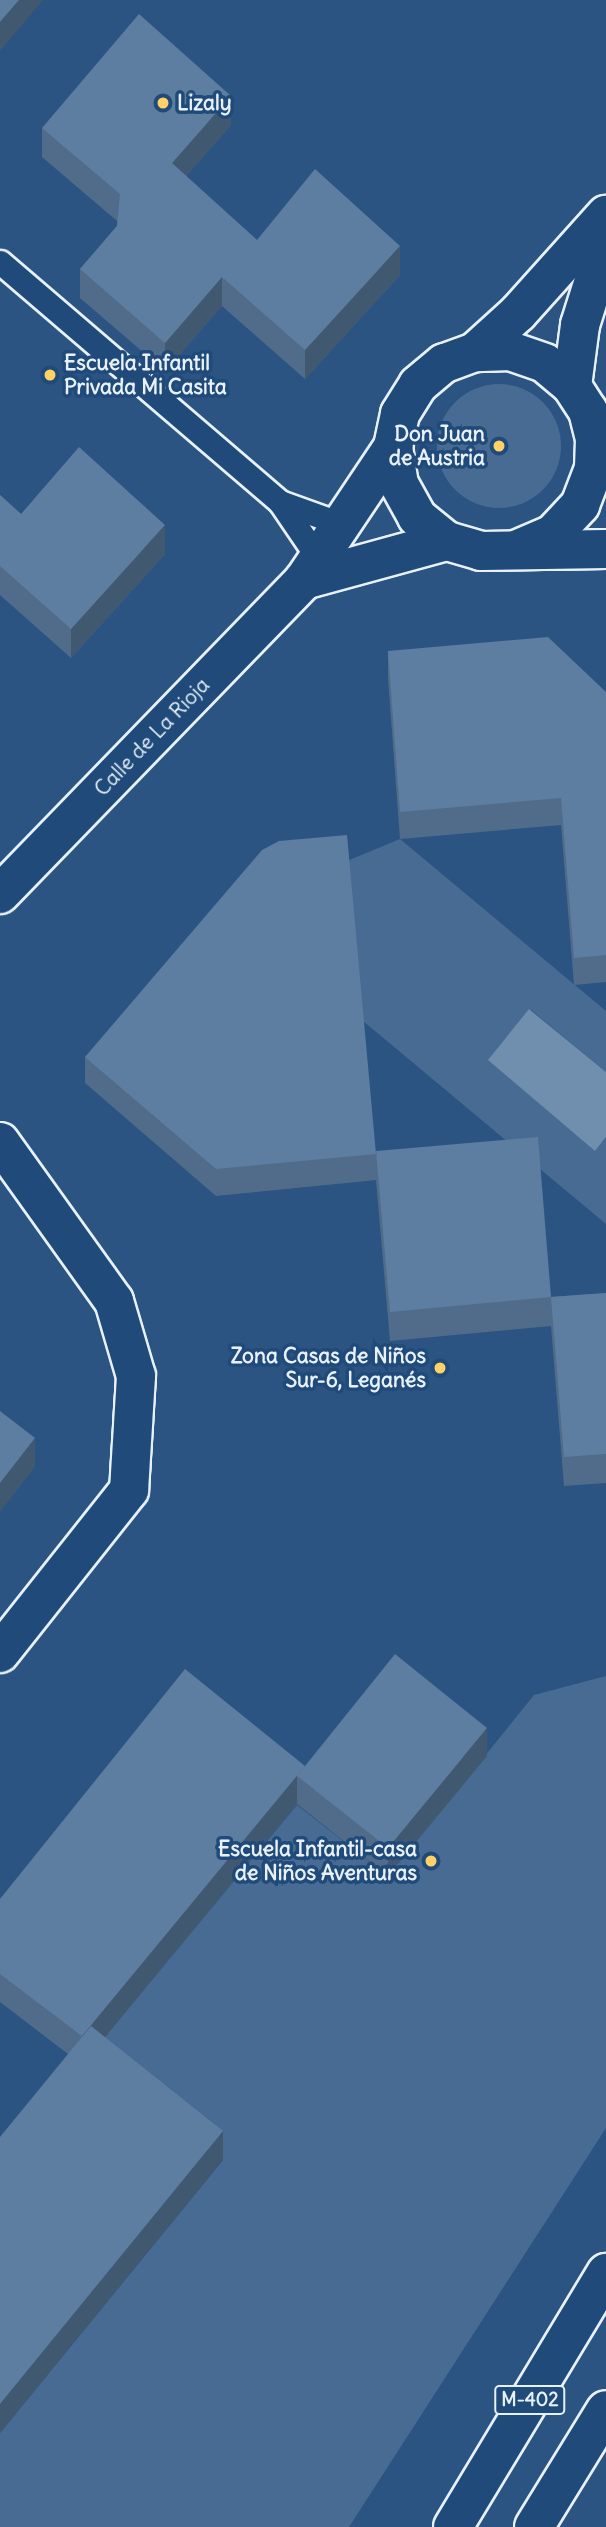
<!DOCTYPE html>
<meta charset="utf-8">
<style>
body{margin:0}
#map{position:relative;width:606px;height:2527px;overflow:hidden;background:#2b5482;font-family:Delius,sans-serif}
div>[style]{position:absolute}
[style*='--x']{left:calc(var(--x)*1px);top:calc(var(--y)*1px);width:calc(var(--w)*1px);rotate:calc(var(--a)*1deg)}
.green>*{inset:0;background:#476b93}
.round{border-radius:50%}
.water>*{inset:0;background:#708ead}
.roads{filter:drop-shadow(2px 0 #e8f1f8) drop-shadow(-2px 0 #e8f1f8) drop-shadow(0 2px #e8f1f8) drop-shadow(0 -2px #e8f1f8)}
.service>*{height:23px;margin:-11.5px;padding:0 11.5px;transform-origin:11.5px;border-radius:11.5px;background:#1f4a7a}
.minor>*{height:38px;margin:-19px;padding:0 19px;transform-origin:19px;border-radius:19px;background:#1f4a7a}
.trunk>*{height:38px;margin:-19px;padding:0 19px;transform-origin:19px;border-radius:19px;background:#1f4a7a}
.wall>*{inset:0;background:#506c8a}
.shaded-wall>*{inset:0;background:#415871}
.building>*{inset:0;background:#5d7da1}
.dots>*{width:19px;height:19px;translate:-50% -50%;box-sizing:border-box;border:4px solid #1f4a7a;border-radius:50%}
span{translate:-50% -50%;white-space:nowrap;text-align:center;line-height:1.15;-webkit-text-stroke:7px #1f4a7a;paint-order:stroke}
.shield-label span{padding:2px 5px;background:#1f4a7a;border:2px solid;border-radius:5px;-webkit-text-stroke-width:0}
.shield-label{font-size:19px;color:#e8f1f8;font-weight:700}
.poi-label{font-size:21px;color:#e8f1f8;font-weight:700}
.left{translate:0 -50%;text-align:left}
.right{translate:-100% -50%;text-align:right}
.street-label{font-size:21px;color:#e8f1f8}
</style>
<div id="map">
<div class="green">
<i class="round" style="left:437px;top:384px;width:124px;height:124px"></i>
<i style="clip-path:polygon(400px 839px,606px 1011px,606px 1072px,530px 1009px,595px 1151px,606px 1137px,606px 1224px,363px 1021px,347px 861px)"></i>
<i style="clip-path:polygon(606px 1676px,606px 2128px,349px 2527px,0 2527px,0 2433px,223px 2160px,90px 2055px,297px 1805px,388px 1876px,534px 1695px)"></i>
</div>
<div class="water">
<i style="clip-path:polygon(529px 1009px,606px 1072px,606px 1137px,595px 1151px,488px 1060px)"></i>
</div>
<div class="roads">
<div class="service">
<i style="--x:0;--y:262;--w:369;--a:40.6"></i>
<i style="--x:280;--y:502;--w:68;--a:55.8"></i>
<i style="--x:280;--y:502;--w:65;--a:19.8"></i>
</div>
<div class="minor">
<i style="--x:475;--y:352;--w:58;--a:-42.2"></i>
<i style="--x:518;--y:313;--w:132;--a:-48.1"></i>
<i style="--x:572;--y:386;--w:62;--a:-82.5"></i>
<i style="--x:580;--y:325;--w:87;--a:-72.6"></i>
<i style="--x:516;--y:550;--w:40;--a:-23.4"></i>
<i style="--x:553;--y:534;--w:40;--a:-47"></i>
<i style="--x:580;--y:505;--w:40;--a:-69"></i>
<i style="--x:594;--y:468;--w:29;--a:-88"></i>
<i style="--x:595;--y:439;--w:29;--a:-104"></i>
<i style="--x:588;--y:411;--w:30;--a:-123"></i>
<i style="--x:572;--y:386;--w:35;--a:-140"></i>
<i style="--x:545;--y:363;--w:36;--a:-161"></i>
<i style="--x:511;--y:351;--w:36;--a:178"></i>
<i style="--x:475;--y:352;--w:33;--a:160"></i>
<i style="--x:444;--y:363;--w:34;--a:140"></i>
<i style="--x:418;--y:385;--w:34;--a:122"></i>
<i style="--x:400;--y:414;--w:34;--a:102"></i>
<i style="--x:393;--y:447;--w:37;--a:81"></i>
<i style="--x:399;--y:484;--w:38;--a:61"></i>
<i style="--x:417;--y:517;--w:38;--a:39"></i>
<i style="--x:447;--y:541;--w:35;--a:16"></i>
<i style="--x:481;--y:551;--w:125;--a:-0.9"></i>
<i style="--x:304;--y:580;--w:148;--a:-15.3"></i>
<i style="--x:0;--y:894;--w:437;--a:-45.9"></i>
<i style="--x:304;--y:580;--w:160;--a:-56.2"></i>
<i style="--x:0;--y:1142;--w:196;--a:54.4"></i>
<i style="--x:114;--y:1301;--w:78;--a:73.7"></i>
<i style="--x:136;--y:1376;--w:114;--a:93.5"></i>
<i style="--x:129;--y:1490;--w:208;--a:128.4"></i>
</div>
<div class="trunk">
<i style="--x:453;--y:2527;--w:297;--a:-58.9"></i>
<i style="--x:534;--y:2527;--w:137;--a:-58.4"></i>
</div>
</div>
<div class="wall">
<i style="clip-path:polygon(231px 125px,186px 176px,257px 240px,400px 275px,305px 379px,222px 306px,165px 371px,80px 298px,80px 269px,117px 226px,117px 221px,42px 157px,42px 128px)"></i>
<i style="clip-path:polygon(0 495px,21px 514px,165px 554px,71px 658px,0 595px)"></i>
<i style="clip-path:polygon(388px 651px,606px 692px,606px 982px,574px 985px,561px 825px,400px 839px,388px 678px)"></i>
<i style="clip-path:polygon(85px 1057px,376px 1154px,551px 1297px,606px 1293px,606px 1483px,564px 1486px,551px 1326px,390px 1341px,376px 1180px,216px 1196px,85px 1083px)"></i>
<i style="clip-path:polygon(487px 1756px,388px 1876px,297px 1804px,105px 2037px,223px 2160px,68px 2054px,0 2002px,0 1899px,305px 1766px)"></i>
</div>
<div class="shaded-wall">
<i style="clip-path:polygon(19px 0,43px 0,0 51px,0 22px)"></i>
<i style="clip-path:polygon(231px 96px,231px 125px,172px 192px,172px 163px)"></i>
<i style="clip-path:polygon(400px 246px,400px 275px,305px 379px,305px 350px)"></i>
<i style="clip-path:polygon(222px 277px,222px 306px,165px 371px,165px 343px)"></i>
<i style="clip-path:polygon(165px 525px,165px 554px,71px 658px,71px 629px)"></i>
<i style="clip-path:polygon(35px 1438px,35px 1467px,0 1512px,0 1483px)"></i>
<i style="clip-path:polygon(487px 1728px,487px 1756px,388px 1876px,388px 1848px)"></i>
<i style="clip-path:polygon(305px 1766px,297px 1776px,297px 1804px,82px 2065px,82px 2036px)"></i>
<i style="clip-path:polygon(223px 2131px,223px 2160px,0 2433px,0 2404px)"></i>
</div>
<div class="building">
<i style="clip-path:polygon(0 0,19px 0,0 22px)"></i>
<i style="clip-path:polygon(139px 14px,231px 96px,172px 163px,257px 240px,315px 169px,400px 246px,305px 350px,222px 277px,165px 343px,80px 269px,117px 226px,120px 194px,42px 128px)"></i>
<i style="clip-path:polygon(79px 447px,165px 525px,71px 629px,0 566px,0 495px,21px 514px)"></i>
<i style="clip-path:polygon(548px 637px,606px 692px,606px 955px,574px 958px,561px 798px,400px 812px,388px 651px)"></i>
<i style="clip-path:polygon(347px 835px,376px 1154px,216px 1169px,85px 1057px,262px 850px,279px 841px)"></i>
<i style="clip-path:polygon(538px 1137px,551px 1297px,390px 1312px,376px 1151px)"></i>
<i style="clip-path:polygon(606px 1293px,606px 1454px,564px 1457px,551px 1297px)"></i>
<i style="clip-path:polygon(0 1411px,35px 1438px,0 1483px)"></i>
<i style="clip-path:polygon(395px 1654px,487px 1728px,388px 1848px,297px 1776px)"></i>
<i style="clip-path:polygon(185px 1669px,305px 1766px,82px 2036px,0 1974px,0 1899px)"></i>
<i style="clip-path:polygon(91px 2026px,223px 2131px,0 2404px,0 2137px)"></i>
</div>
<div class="dots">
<i style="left:163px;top:103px;background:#ffd166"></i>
<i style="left:50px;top:375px;background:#ffd166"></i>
<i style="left:499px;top:446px;background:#ffd166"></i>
<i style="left:440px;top:1368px;background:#ffd166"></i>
<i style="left:431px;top:1861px;background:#ffd166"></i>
</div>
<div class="shield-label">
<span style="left:530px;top:2400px">M-402</span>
</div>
<div class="poi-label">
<span class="left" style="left:177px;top:103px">Lizaly</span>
<span class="left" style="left:64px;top:375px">Escuela Infantil<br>Privada Mi Casita</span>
<span class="right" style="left:485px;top:446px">Don Juan<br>de Austria</span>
<span class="right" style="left:426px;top:1368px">Zona Casas de Niños<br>Sur-6, Leganés</span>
<span class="right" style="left:417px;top:1861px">Escuela Infantil-casa<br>de Niños Aventuras</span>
</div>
<div class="street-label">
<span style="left:152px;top:737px;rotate:-46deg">Calle de La Rioja</span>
</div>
</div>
